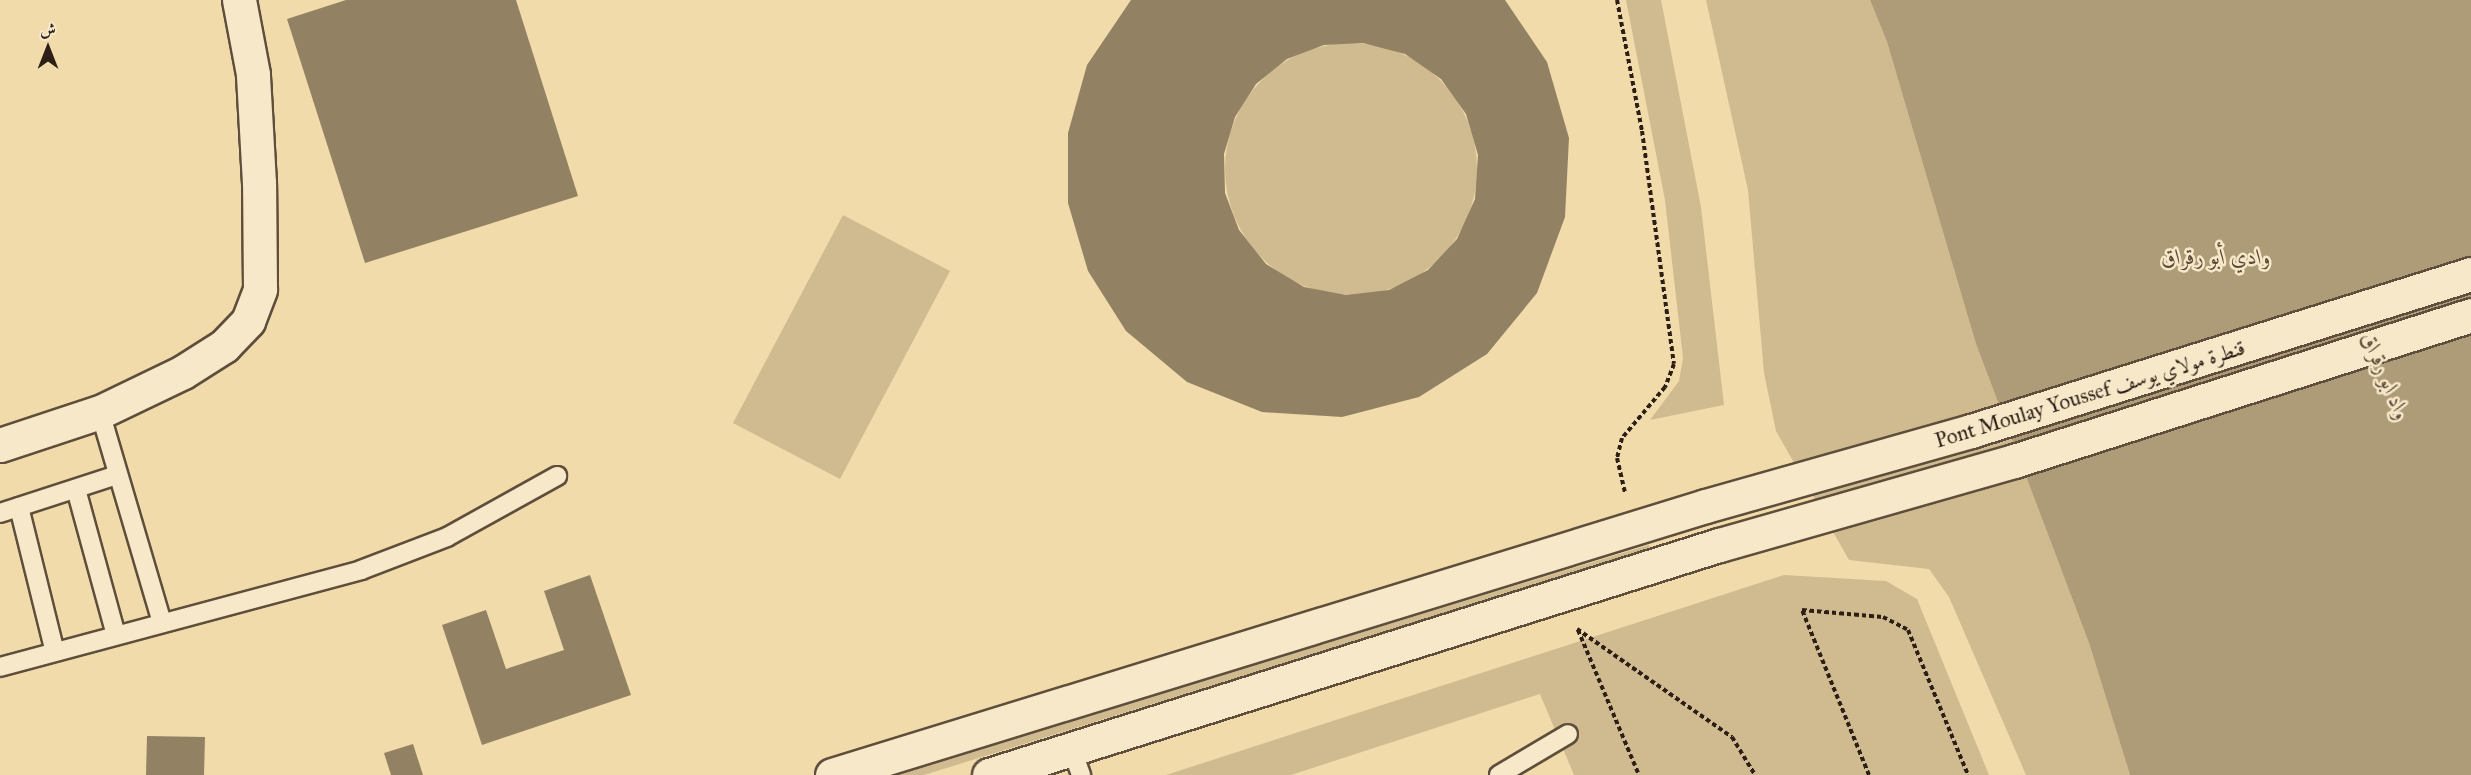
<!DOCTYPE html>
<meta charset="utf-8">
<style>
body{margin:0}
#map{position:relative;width:2471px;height:775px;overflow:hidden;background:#f1dbaa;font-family:"IM FELL Great Primer",Amiri,serif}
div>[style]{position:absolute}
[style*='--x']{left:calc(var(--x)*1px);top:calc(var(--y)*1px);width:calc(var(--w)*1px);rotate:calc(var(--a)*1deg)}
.green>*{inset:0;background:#d0bb91}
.round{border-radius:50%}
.water>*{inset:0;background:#ae9b78}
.building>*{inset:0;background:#938163}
.path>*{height:4px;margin-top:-2px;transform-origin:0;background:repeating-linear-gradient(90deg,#2d1f16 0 4.5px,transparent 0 7.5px)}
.roads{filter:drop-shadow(2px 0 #5e4e3b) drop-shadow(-2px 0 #5e4e3b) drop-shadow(0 2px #5e4e3b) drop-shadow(0 -2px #5e4e3b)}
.service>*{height:18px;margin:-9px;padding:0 9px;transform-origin:9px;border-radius:9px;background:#f6e8c8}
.minor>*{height:33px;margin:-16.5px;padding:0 16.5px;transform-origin:16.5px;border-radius:16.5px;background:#f6e8c8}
.tertiary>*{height:33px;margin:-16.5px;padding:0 16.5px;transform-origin:16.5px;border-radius:16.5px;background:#f6e8c8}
span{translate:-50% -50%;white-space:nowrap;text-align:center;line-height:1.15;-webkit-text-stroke:5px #f6e8c8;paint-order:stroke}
.street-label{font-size:21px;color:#2d1f16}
.water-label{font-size:22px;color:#5a4a38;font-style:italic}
.north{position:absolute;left:18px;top:18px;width:60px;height:60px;-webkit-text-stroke:4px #f6e8c8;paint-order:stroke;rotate:0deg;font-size:16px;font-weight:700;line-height:24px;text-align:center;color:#2d1f16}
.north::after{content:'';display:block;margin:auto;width:21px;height:27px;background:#2d1f16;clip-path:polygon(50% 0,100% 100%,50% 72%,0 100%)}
</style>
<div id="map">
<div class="green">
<i style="clip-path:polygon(1626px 0,1661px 0,1701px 207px,1724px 405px,1650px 420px,1679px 381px,1683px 358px,1665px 200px)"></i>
<i style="clip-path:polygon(1706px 0,1870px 0,1887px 42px,1976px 344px,2089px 643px,2130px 775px,2026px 775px,1949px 597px,1929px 569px,1849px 560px,1776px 431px,1764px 373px,1748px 190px)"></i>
<i class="round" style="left:1225px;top:43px;width:252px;height:252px"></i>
<i style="clip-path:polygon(843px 215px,950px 271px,840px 479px,733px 423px)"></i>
<i style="clip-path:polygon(1649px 545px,1650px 548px,1461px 608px,924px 775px,892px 775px)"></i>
<i style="clip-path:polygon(1784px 575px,1886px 581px,1917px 599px,1989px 775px,1574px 775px,1540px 694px,1291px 775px,1166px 775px)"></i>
</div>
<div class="water">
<i style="clip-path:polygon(1870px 0,2471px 0,2471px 775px,2130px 775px,2089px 643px,1976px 344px,1887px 42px)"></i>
</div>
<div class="building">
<i style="clip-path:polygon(346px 0,516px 0,578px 196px,365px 263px,287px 19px)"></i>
<i style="clip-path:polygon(evenodd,1131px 0,1505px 0,1547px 62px,1569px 138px,1565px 217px,1537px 293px,1487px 354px,1419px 397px,1342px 417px,1262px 412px,1187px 382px,1126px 331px,1088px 271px,1068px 203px,1068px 133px,1087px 65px,1131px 0,1363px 43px,1405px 54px,1441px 79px,1466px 114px,1478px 155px,1475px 199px,1457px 239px,1428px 270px,1389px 290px,1346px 295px,1304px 287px,1266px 264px,1239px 230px,1225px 193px,1224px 154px,1235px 117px,1256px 84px,1287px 59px,1324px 45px,1363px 43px)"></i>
<i style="clip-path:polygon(590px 575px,631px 695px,482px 745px,442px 625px,486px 610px,506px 669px,564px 650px,544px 591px)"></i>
<i style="clip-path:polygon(147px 736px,205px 737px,204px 775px,146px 775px)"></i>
<i style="clip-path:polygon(413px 744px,423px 775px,391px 775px,384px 753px)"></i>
</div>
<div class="path">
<i style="--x:1617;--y:0;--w:133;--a:79.2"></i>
<i style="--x:1642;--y:131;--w:235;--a:82.2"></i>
<i style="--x:1674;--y:364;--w:25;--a:111"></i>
<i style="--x:1665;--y:387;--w:67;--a:130.1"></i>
<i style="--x:1622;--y:438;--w:21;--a:104"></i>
<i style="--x:1617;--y:458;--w:37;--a:77"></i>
<i style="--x:1577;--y:629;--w:189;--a:34.9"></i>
<i style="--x:1732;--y:737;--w:44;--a:58.8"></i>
<i style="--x:1578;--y:630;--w:157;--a:67.2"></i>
<i style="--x:1869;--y:775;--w:178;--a:-112.1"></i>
<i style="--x:1802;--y:610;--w:81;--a:4.9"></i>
<i style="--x:1883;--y:617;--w:28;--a:27"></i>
<i style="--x:1908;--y:630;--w:157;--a:67.5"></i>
</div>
<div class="roads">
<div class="service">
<i style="--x:100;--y:412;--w:220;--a:73.6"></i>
<i style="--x:76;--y:489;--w:151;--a:74.7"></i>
<i style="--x:19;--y:507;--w:149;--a:76.1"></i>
<i style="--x:0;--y:513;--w:123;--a:-18"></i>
<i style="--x:0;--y:667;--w:374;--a:-15"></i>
<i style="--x:361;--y:570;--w:92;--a:-21"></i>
<i style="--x:447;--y:537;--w:126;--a:-29"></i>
<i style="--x:1072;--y:750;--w:27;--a:70"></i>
<i style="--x:1499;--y:775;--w:80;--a:-30.7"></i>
</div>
<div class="minor">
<i style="--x:0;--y:445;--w:105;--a:-18.3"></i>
<i style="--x:100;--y:412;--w:92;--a:-25.7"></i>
<i style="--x:183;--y:372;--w:49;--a:-32.4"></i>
<i style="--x:224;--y:346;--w:35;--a:-46"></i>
<i style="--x:248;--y:321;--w:34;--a:-69"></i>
<i style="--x:260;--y:289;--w:106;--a:-90.5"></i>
<i style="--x:259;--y:183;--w:109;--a:-93.2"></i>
<i style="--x:253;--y:74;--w:75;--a:-100.7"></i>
</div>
<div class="tertiary">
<i style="--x:832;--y:775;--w:914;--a:-17.11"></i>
<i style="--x:1706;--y:506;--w:275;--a:-15.8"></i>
<i style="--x:1971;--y:431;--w:524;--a:-17.43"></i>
<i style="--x:989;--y:775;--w:765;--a:-17.49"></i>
<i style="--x:1719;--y:545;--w:307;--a:-15.9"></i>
<i style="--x:2014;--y:461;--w:480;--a:-17.7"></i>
</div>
</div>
<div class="street-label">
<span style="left:2090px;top:394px;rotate:-17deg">Pont Moulay Youssef قنطرة مولاي يوسف</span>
</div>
<div class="water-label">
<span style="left:2216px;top:257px">وادي أبو رقراق</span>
<span style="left:2386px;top:376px;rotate:67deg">واد ابو رقراق</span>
</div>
<div class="north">ش</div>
</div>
